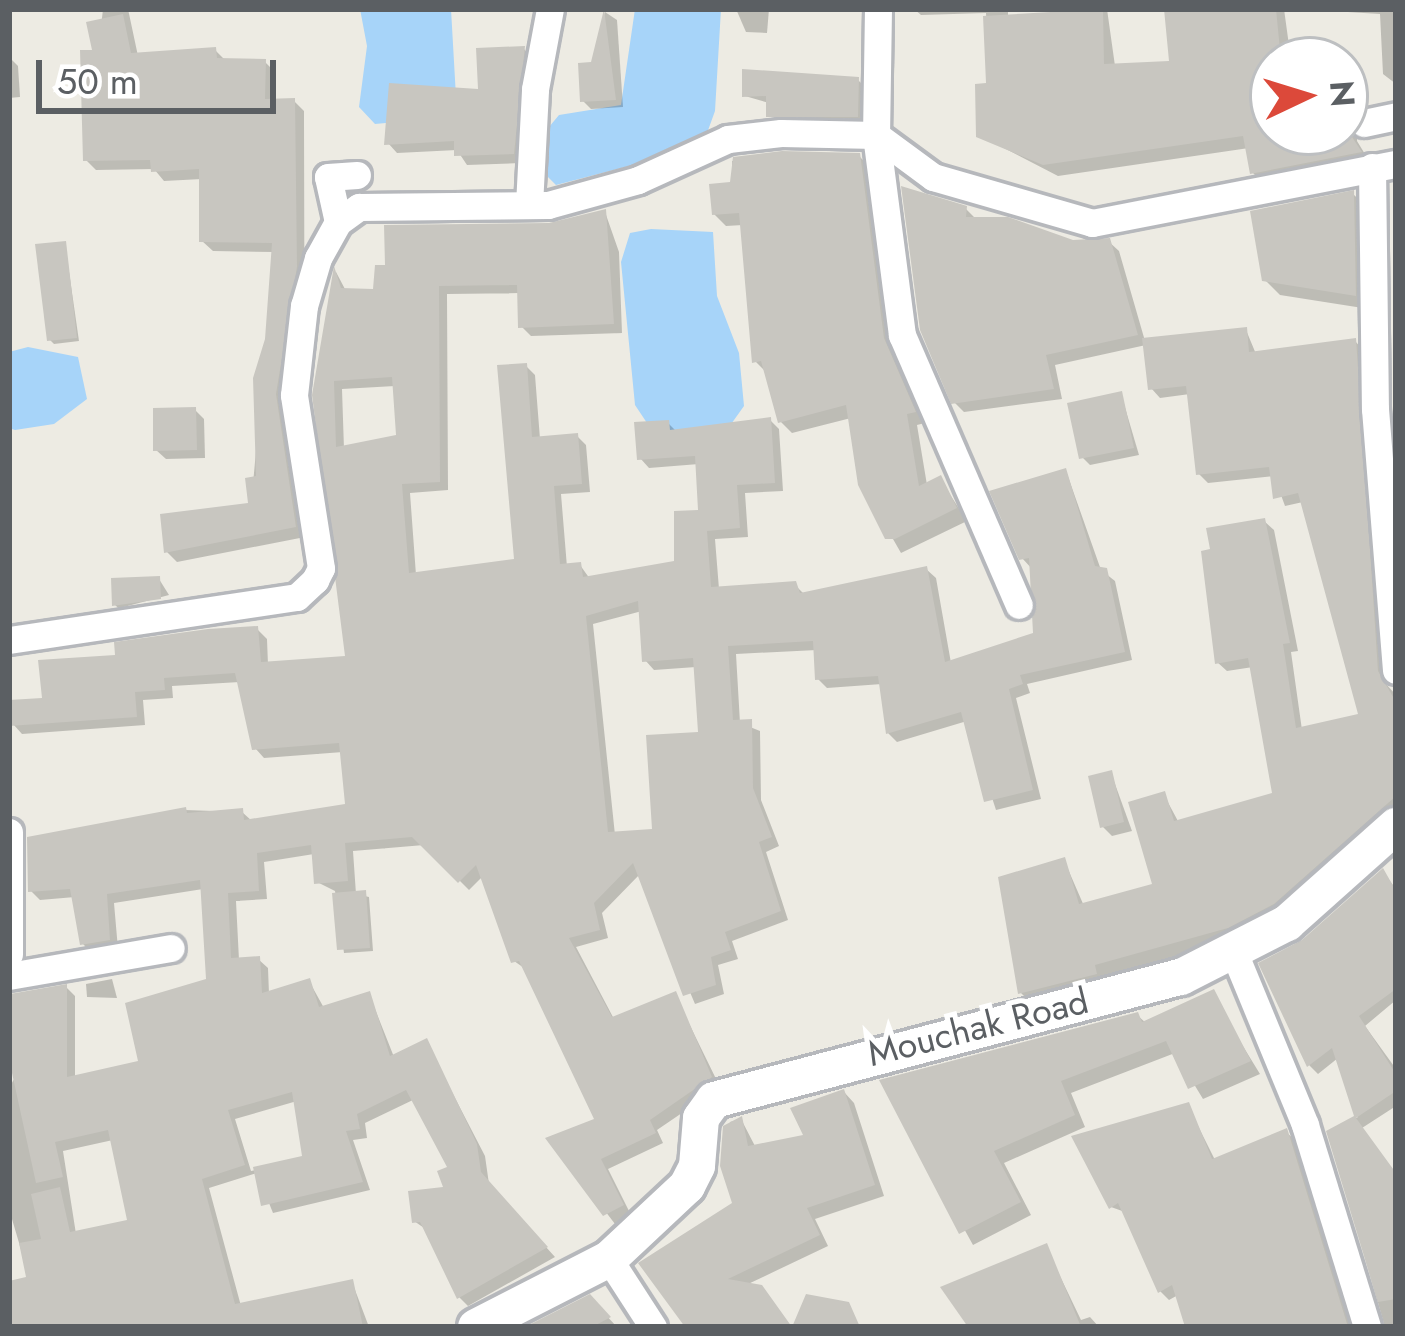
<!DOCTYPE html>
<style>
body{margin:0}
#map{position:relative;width:1405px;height:1336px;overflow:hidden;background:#edebe3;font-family:Jost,sans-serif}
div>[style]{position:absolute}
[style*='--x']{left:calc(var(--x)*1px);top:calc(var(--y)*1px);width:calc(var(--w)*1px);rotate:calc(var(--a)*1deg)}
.water>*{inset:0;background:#a7d4f9}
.shadow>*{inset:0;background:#0003}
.building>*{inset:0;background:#c8c6c0}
.roads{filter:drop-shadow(3px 0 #b6b8bc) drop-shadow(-3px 0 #b6b8bc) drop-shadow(0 3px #b6b8bc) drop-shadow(0 -3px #b6b8bc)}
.minor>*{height:27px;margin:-13.5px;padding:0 13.5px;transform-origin:13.5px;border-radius:13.5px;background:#fff}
.tertiary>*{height:36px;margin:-18px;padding:0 18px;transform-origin:18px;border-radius:18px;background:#fff}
span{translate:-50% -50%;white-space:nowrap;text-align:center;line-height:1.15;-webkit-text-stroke:10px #fff;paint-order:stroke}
.street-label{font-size:36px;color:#5b5f63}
.frame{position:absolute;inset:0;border:12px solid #5b5f63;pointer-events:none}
.north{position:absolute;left:1249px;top:36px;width:120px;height:120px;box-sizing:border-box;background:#fff;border:3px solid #bdbfc1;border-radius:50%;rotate:86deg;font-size:33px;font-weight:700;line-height:48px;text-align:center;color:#5b5f63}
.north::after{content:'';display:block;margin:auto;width:42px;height:54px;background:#dc493a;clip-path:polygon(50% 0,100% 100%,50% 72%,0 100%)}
.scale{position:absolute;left:36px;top:60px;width:240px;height:54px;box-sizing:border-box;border:6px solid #5b5f63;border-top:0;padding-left:15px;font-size:36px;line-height:42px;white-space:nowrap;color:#5b5f63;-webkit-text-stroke:9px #fff;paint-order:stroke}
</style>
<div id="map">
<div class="water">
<i style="clip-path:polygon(360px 9px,451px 9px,456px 97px,407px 121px,375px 124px,359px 107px,367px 46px)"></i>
<i style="clip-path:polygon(635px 9px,721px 9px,715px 111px,702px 147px,556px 185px,542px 171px,544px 133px,559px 115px,621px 105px)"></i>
<i style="clip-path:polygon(651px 229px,713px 232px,717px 296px,739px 353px,744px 406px,729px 427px,705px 436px,651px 429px,635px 405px,621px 262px,630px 233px)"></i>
<i style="clip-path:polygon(28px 347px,78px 357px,87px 399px,54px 424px,15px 430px,9px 428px,9px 352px)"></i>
</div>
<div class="shadow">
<i style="clip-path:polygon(103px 9px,128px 9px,138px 56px,215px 50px,226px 61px,265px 62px,275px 72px,274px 102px,294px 101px,304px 111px,305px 537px,177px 562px,167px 552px,251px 506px,274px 252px,213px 251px,202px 241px,202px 179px,164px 181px,154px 169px,96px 170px,86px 160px)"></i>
<i style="clip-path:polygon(736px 9px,769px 9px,767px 33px,746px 32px)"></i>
<i style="clip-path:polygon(914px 9px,1008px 9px,1008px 18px,1107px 9px,1115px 66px,1172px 63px,1180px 9px,1284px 9px,1291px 60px,1273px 60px,1273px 132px,1345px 132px,1346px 82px,1358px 95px,1357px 141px,1371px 164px,1265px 185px,1253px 173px,1249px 148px,1058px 176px,979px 135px,989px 86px,986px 13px,921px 15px)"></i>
<i style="clip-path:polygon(1299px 9px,1396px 9px,1396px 84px,1383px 74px,1380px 14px)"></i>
<i style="clip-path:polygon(605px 12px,617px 20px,623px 107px,591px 109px,583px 101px)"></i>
<i style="clip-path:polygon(524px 49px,533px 59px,522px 163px,467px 165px,457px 150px,397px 153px,388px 143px,482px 93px)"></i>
<i style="clip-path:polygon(9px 57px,18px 66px,20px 97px,9px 98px)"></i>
<i style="clip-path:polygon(858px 80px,865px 87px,865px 123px,777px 123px,769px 103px,745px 96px)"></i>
<i style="clip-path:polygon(859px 156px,871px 168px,895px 352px,925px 423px,917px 425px,927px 485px,940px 479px,967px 521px,901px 553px,862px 485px,851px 418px,792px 433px,780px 421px,768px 374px,755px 361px,743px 225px,726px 226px,714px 214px,733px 184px,732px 161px)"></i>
<i style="clip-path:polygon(1353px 194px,1368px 208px,1369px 309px,1280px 295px,1265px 280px)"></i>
<i style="clip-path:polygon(1393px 201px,1396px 201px,1396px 242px,1394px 240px)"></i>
<i style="clip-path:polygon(965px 208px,977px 220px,1072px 243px,1108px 241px,1119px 251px,1145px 341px,1246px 330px,1256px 354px,1355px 341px,1364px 351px,1386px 684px,1396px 695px,1396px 812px,1283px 913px,1238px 936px,1030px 1002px,1021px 993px,1064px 860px,1084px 906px,1155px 886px,1164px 795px,1179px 823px,1275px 795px,1253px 667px,1227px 671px,1217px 662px,1264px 521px,1274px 530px,1298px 651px,1291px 652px,1302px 730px,1362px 716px,1303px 502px,1285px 506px,1274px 476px,1208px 483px,1198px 473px,1190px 394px,1160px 398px,1151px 388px,1146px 345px,1055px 365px,1062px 399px,964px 412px,954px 402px)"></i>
<i style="clip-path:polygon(evenodd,605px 212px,619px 252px,622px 333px,531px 336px,521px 326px,520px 293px,447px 294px,448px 490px,410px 493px,416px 575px,517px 562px,526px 366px,535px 375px,540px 439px,577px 436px,586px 445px,590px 492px,561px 494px,567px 567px,580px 565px,590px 579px,677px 563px,701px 512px,699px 464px,649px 468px,640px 458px,668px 423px,677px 432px,770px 420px,779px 429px,783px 491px,745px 493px,748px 537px,715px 539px,719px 589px,794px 584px,805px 595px,926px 569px,936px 578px,951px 663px,1036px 635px,1033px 570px,1022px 558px,1066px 471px,1101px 570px,1115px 581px,1132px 660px,1027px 684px,1030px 693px,1016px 698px,1041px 799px,996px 810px,967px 721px,897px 742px,888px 733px,882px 684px,827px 688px,818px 679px,817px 650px,736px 654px,740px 723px,760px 731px,761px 800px,779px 846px,766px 852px,788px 920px,732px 941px,738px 959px,718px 965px,724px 994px,695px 1004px,640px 874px,602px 913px,608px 938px,576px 947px,614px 1019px,675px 995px,720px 1087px,657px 1130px,663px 1143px,608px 1169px,631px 1215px,615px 1224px,550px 1139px,598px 1120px,527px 970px,514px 961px,483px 876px,469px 890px,424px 845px,353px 851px,356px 894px,369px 897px,373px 951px,344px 953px,335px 891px,317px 882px,314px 854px,264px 862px,267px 899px,236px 901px,239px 960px,258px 959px,268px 968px,269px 994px,309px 981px,324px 1008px,369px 994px,394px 1057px,426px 1042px,485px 1156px,489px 1184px,555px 1257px,468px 1306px,459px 1297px,427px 1230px,414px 1221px,447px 1190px,451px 1169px,415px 1099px,365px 1123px,367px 1138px,353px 1140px,370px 1190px,273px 1213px,257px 1173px,209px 1188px,241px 1306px,352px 1282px,369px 1327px,9px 1327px,9px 1284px,30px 1280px,9px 1209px,9px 1088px,66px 987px,75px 996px,75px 1078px,142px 1064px,209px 981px,203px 889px,114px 903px,118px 949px,92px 953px,83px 944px,75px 897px,40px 900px,31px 891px,185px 810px,242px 812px,252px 821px,348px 807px,343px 752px,264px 758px,255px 748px,240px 682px,172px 686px,173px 698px,143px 700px,145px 725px,22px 734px,13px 724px,118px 657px,257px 629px,267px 639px,268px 665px,348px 659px,315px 395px,336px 272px,346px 291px,376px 292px,605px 212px,395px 386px,400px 438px,344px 449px,342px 389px,395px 386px,605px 212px,642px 611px,645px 660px,654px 670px,696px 667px,701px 735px,655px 832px,615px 835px,593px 624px,642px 611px,605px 212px,297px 1101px,306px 1159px,251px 1171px,235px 1119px,297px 1101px,605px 212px,113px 1140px,130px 1223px,76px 1234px,63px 1151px,113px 1140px)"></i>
<i style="clip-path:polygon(65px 244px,79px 341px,54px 344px,50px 340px)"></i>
<i style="clip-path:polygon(1121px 394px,1139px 455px,1090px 465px,1082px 457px)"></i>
<i style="clip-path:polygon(195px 410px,204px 419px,205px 458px,166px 459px,156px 450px)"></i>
<i style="clip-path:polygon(159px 579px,169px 595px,120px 608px,169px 601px,169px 608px,125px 614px,115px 605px,114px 581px)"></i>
<i style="clip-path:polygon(1111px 773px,1132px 831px,1112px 836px,1103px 827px)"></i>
<i style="clip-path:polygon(1383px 872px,1396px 889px,1396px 1000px,1365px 1026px,1396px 1069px,1396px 1106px,1362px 1128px,1396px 1174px,1396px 1327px,1385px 1327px,1329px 1132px,1358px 1117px,1338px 1058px,1318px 1074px,1309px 1065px,1304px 942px)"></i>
<i style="clip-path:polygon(112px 979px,117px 998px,87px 997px,86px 984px)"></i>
<i style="clip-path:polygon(1211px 994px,1260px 1074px,1203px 1099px,1175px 1053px,1071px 1093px,1085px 1127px,1004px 1163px,1031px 1215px,973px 1245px,883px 1082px,1137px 1015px,1146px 1023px)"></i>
<i style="clip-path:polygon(844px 1092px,854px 1103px,884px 1196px,815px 1219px,828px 1246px,746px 1285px,792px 1327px,689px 1327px,736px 1204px,723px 1166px,730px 1122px,741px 1119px,756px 1148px,808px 1138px)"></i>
<i style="clip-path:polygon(1188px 1106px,1215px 1160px,1286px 1132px,1295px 1140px,1352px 1327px,1189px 1327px,1178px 1295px,1169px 1300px,1160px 1291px,1125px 1212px,1111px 1207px)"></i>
<i style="clip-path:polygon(1046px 1247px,1081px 1320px,1090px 1317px,1099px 1327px,972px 1327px)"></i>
<i style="clip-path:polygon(590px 1298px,617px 1327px,532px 1327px)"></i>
</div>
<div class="building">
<i style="clip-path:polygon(604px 9px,616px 100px,580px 102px,578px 63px,591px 62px)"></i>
<i style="clip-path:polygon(1103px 9px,1104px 64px,1169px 61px,1164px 9px,1276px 9px,1281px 60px,1273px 60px,1273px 144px,1348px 131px,1362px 152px,1250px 174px,1243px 136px,1043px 165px,976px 137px,975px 84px,986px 83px,983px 16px)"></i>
<i style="clip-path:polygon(123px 14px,131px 53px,216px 47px,217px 58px,266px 59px,265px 99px,295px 98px,297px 267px,276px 394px,296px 527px,164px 553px,160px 514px,248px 503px,245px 478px,256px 476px,253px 378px,265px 339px,272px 243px,199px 242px,199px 169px,151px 172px,150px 160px,83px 161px,80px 50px,92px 50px,86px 22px)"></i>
<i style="clip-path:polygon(525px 46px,514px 154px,454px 156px,454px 141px,384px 145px,389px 83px,478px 89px,476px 48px)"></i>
<i style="clip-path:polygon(742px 69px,859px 77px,858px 117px,766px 117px,766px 96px,742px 97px)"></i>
<i style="clip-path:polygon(782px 151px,860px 153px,884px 338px,916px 412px,907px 414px,919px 486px,941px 475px,957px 508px,895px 539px,885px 539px,858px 485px,846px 405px,778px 423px,761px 361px,752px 363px,739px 213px,712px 215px,709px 184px,730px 182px,733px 157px)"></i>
<i style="clip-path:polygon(901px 186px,967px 206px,966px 217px,1008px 217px,1073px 240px,1110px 238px,1138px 335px,1046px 355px,1054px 389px,951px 404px,920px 330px)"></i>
<i style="clip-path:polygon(1354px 190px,1356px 296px,1262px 281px,1250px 211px)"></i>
<i style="clip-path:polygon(evenodd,606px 209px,614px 324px,518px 328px,517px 285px,439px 286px,440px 482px,402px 484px,409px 573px,514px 559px,497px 365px,527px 363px,532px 437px,578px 433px,582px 484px,554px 486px,560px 564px,581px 562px,583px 577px,674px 561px,674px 511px,698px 510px,695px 456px,637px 460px,634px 422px,669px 420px,670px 430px,771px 417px,775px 483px,737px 485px,740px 528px,707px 531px,711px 587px,796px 581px,800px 593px,927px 566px,945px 662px,1033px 633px,1029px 558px,1019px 560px,989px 491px,1066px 468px,1095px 566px,1107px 568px,1125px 652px,1020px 675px,1023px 684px,1009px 689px,1033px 790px,984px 802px,961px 712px,886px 734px,878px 676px,815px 680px,813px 641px,728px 646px,733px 720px,752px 719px,753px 788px,772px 837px,759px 842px,781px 911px,725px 932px,731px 950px,711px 957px,716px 985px,683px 996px,633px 863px,594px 903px,600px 930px,569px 938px,612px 1017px,676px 991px,712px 1077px,650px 1120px,656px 1133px,601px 1159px,624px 1205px,603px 1216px,545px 1138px,594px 1119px,519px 961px,511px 963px,476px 865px,458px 883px,412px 837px,345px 843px,348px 881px,314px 884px,311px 845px,257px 853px,259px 891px,228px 893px,231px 958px,260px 956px,262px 993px,310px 978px,319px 1007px,370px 991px,390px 1056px,427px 1038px,477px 1144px,481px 1172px,548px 1247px,457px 1299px,420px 1222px,412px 1223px,408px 1191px,443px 1187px,437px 1171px,447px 1167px,406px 1090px,357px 1114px,360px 1129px,346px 1131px,363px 1182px,261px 1206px,253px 1167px,302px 1156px,292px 1092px,228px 1110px,245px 1165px,202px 1179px,235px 1304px,353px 1279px,363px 1327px,9px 1327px,9px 1281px,26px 1277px,19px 1243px,41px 1239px,31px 1194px,60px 1187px,70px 1232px,127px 1220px,108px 1130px,55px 1142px,63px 1177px,36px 1183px,12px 1073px,10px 994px,67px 984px,67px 1077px,138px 1061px,125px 1003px,206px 979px,200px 880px,107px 894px,110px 940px,80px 945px,70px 889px,28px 892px,27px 837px,186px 807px,187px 813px,243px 808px,244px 820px,345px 804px,339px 743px,252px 750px,235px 673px,164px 678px,165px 690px,135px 692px,137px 717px,9px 726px,9px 700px,42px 698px,38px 660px,115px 655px,114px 642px,208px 629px,258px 626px,261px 662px,345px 656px,312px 395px,334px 266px,341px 288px,373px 289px,375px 265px,385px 265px,384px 225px,549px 223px,606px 209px,392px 377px,396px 435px,336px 447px,334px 381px,392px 377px,606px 209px,638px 601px,642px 662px,693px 658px,698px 732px,646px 735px,652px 829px,608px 832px,586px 616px,638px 601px)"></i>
<i style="clip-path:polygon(66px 241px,77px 338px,47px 341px,35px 244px)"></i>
<i style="clip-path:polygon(1247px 327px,1249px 352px,1356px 338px,1378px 671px,1396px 702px,1396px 796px,1274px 904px,1228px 928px,1095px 965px,1097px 974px,1018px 994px,998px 877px,1065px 857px,1079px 904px,1152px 884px,1128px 802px,1165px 791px,1174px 821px,1272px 793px,1248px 658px,1215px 664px,1201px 551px,1210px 549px,1206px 528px,1265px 518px,1290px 643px,1283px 644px,1296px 728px,1358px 714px,1298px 493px,1273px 499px,1269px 467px,1196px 475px,1186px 386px,1148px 390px,1142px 338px)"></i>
<i style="clip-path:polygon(1122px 391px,1134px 448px,1079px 459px,1067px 403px)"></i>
<i style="clip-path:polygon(196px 407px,197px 450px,153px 451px,153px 408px)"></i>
<i style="clip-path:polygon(160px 576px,161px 599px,112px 606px,111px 578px)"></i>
<i style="clip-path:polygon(1112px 770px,1124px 822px,1100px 828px,1088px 776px)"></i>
<i style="clip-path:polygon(1383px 868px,1396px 891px,1396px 989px,1359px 1016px,1396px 1074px,1396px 1091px,1356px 1118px,1396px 1173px,1396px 1299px,1378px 1302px,1326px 1131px,1354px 1116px,1332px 1048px,1307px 1067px,1258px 963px,1302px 940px)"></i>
<i style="clip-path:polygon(366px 890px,370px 948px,337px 950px,332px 893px)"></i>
<i style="clip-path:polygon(1214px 989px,1251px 1061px,1188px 1089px,1166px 1041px,1061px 1081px,1075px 1115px,994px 1151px,1021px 1202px,959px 1234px,879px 1080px,1138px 1012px,1142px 1022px)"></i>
<i style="clip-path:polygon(844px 1089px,875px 1185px,807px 1208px,820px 1235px,728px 1279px,762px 1285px,792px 1327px,806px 1294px,849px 1302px,860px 1327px,685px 1327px,638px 1263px,732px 1203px,720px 1166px,723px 1126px,742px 1116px,748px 1146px,803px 1135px,790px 1108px)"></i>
<i style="clip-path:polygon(1189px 1102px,1212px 1159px,1287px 1128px,1348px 1327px,1185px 1327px,1172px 1285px,1158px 1293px,1118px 1203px,1109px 1209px,1071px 1136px)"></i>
<i style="clip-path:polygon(1047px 1243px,1081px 1327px,968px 1327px,940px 1287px)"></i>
<i style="clip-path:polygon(590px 1294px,611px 1317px,592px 1327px,525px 1327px)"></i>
</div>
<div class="roads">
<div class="minor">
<i style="--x:878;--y:9;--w:126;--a:90.9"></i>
<i style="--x:876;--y:135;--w:202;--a:82.6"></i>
<i style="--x:902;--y:335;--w:294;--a:66.6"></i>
<i style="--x:1364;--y:123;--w:33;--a:-12"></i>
<i style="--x:1372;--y:167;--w:242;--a:89.3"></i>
<i style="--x:1375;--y:409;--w:262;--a:85.4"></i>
<i style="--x:529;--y:205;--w:116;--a:-87"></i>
<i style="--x:535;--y:89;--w:81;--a:-79.4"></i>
<i style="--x:338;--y:222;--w:46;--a:-102.5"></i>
<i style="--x:328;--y:177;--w:29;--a:-4"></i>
<i style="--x:9;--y:640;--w:291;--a:-8.5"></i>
<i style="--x:297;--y:597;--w:25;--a:-43"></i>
<i style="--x:315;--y:580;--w:13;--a:-63"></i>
<i style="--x:321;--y:568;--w:175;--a:-98.9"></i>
<i style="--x:294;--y:395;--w:90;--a:-83.6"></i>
<i style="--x:304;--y:306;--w:50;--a:-73.7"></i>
<i style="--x:318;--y:258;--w:41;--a:-60.9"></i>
<i style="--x:338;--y:222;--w:26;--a:-36"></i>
<i style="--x:359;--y:207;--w:189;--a:-0.6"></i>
<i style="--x:548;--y:205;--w:93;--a:-15.5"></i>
<i style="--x:638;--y:180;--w:99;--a:-24.5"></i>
<i style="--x:728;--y:139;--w:53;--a:-6.5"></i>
<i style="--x:781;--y:133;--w:95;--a:1.2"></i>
<i style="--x:876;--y:135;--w:71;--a:36.4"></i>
<i style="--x:933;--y:177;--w:166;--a:16.1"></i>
<i style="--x:1092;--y:223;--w:310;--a:-11"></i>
<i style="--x:9;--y:832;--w:122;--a:90"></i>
<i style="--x:1233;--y:950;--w:189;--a:67.6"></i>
<i style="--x:1305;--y:1125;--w:211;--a:72.9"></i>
<i style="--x:9;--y:976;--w:164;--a:-9.8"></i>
<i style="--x:609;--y:1259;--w:81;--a:57.1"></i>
</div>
<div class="tertiary">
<i style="--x:476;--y:1327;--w:149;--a:-27.1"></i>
<i style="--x:609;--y:1259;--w:107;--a:-43.1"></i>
<i style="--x:687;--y:1186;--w:22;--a:-63"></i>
<i style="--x:697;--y:1166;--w:48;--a:-85.2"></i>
<i style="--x:701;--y:1118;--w:22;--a:-54"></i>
<i style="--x:714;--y:1100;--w:483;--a:-14.8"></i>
<i style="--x:1181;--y:977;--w:119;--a:-27"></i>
<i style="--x:1287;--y:923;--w:146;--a:-41.7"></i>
</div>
</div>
<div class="street-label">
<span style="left:978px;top:1027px;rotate:-14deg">Mouchak Road</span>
</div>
<div class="frame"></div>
<div class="north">N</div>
<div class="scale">50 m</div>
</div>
